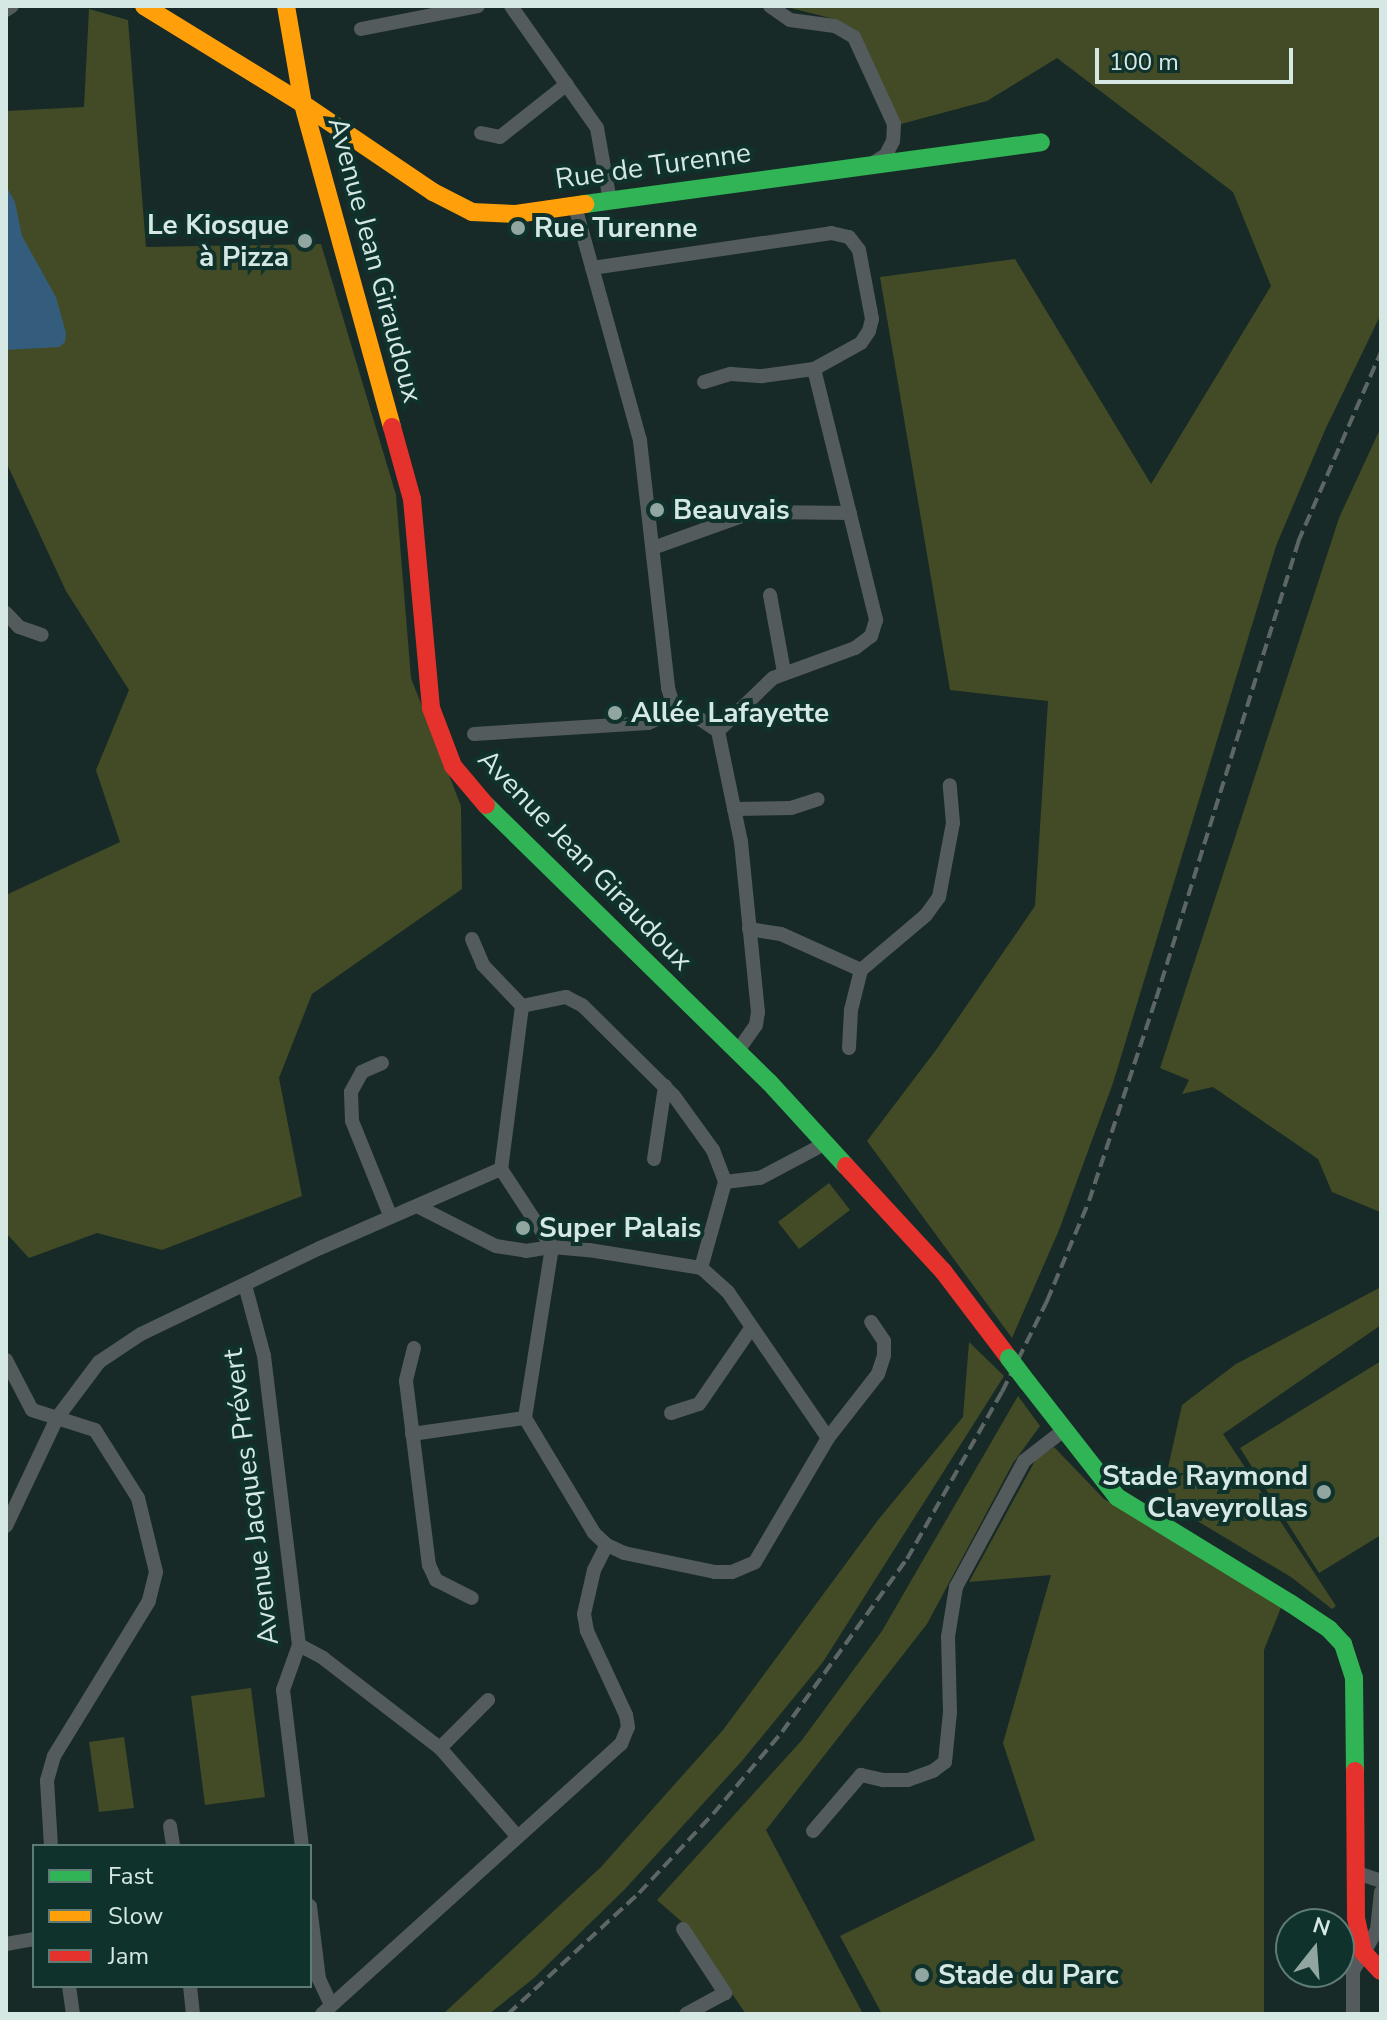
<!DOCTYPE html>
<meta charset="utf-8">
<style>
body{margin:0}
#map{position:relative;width:1387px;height:2020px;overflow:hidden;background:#172a27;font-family:"Nunito Sans",sans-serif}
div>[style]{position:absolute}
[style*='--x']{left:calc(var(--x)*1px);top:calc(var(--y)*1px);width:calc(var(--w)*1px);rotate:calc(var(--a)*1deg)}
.green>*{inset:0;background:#424b25}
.water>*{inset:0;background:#345d7d}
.street>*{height:14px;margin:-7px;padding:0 7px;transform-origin:7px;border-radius:7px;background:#545b5c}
.fast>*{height:18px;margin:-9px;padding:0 9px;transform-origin:9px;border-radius:9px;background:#30b455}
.slow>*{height:18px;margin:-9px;padding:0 9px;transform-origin:9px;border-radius:9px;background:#ff9f0a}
.jam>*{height:18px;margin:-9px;padding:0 9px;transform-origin:9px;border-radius:9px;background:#e5322d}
.rail>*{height:4px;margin-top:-2px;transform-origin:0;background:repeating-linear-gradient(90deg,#5d6664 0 12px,transparent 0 18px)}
.fast-bridge>*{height:18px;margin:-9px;padding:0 9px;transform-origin:9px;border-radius:9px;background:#30b455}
.dots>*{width:22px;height:22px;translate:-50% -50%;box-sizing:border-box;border:4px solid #0f322d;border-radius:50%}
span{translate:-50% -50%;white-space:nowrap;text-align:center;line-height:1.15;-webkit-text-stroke:8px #0f322d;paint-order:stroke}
.street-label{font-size:28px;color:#d5e8e3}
.poi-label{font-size:28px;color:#d5e8e3;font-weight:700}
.right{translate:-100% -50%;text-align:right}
.left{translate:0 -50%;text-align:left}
.frame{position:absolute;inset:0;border:8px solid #d5e8e3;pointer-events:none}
.legend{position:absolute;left:32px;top:1844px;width:280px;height:144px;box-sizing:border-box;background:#0f322d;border:2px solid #5e7b76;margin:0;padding:10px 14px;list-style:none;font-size:24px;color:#d5e8e3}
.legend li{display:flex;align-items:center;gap:16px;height:40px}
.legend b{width:40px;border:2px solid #5e7b76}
.north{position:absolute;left:1275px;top:1908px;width:80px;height:80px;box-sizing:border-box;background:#0f322d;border:2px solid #5e7b76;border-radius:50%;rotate:17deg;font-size:22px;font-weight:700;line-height:32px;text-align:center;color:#d5e8e3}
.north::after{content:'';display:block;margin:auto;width:28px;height:36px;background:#92a6a1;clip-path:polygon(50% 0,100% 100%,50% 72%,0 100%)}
.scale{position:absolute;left:1095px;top:48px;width:198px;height:36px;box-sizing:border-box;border:4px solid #d5e8e3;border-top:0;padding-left:10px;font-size:24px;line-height:28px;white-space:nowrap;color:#d5e8e3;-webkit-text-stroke:6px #0f322d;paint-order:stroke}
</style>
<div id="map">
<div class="green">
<i style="clip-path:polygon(783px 6px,1381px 6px,1381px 314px,1325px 430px,1276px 546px,1113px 1083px,1059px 1230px,1012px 1338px,867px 1141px,936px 1050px,1035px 906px,1048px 701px,950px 690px,880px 277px,1015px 259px,1151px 484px,1271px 286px,1233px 192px,1057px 58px,987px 101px,901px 124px,856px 31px,834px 19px)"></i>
<i style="clip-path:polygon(89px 9px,128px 20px,146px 247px,321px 244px,396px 495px,411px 678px,461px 806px,462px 889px,312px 994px,279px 1078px,302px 1196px,162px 1250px,97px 1233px,29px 1258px,6px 1233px,6px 895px,120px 842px,96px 770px,129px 690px,66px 591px,6px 462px,6px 111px,84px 107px)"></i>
<i style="clip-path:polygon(1381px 427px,1381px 1229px,1380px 1212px,1332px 1192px,1318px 1159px,1213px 1087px,1182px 1094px,1189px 1080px,1160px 1068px,1339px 518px)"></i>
<i style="clip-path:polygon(829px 1183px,850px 1210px,799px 1249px,778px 1222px)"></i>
<i style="clip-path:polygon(1381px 1287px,1381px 1325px,1223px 1434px,1336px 1606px,1332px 1609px,1291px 1577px,1174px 1507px,1165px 1481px,1182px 1405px,1236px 1364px)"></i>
<i style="clip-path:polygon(969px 1342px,1004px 1376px,823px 1662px,741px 1762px,625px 1889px,534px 1978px,489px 2014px,443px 2014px,601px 1867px,723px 1730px,878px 1520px,963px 1417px)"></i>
<i style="clip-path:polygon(1381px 1361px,1381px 1535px,1319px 1573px,1240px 1448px)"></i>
<i style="clip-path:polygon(1018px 1396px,1040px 1426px,1013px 1463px,927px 1624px,766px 1830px,863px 2014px,746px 2014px,682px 1922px,657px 1900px,802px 1740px,882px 1631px)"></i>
<i style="clip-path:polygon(1054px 1447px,1104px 1499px,1282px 1605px,1264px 1650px,1264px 2014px,882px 2014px,840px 1936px,1035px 1840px,1003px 1743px,1051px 1575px,969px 1582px,1036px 1459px)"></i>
<i style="clip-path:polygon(251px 1688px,265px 1797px,205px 1805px,191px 1696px)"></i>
<i style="clip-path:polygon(124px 1737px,134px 1808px,99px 1812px,89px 1742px)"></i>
</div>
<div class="water">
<i style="clip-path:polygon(6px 186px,15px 202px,22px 236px,56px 297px,66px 333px,65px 342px,59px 347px,6px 350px)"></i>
</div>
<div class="street">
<i style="--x:511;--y:6;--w:149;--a:54.8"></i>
<i style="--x:597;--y:128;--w:74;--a:79.9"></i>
<i style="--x:770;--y:6;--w:24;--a:35"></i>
<i style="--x:790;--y:20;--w:45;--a:7.6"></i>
<i style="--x:835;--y:26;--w:22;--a:30"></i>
<i style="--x:854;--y:37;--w:96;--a:65.3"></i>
<i style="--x:894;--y:124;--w:17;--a:93"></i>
<i style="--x:893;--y:141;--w:16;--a:117"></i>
<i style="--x:886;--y:155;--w:12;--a:149"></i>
<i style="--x:6;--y:10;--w:7;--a:-34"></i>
<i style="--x:361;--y:29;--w:119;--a:-11.1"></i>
<i style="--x:481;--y:133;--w:19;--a:12"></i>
<i style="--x:500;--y:137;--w:85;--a:-38.3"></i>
<i style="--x:575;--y:206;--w:244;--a:74.5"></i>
<i style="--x:640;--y:441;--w:249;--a:83.5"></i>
<i style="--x:668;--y:688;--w:24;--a:73"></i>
<i style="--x:592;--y:268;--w:242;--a:-8.3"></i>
<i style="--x:831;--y:233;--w:18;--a:13"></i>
<i style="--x:849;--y:237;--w:16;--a:52"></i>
<i style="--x:859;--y:250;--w:70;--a:79.3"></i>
<i style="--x:872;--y:319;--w:12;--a:104"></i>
<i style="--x:869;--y:331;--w:14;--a:124"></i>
<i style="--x:861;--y:343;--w:54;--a:151"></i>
<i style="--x:814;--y:369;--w:259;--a:76.1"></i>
<i style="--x:876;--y:620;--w:17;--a:107"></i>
<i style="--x:871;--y:636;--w:20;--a:143"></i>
<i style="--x:855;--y:648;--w:87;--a:159.9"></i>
<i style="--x:773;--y:678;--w:76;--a:136.1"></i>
<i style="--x:704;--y:382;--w:28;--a:-17"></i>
<i style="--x:731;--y:374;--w:31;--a:4"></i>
<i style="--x:762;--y:376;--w:52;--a:-7.7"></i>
<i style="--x:653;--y:548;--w:106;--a:-19.8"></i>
<i style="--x:753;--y:512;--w:97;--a:0.6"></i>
<i style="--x:770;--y:595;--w:78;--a:79.7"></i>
<i style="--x:6;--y:613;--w:19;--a:47"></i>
<i style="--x:19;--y:627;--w:24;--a:19"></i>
<i style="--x:675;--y:711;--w:26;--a:18"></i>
<i style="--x:700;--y:719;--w:22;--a:34"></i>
<i style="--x:718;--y:731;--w:113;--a:78.3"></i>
<i style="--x:741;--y:842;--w:171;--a:84.3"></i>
<i style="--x:758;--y:1012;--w:13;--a:99"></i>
<i style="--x:756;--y:1025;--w:33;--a:125"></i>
<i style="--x:474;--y:734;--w:174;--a:-3.6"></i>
<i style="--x:648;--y:723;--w:30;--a:-24"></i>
<i style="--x:734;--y:809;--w:57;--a:-1"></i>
<i style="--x:791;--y:808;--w:28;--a:-18"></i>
<i style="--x:749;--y:929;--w:32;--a:9"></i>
<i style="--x:781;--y:934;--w:88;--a:24.2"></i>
<i style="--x:472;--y:939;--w:28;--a:67"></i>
<i style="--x:483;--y:965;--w:57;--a:46.4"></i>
<i style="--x:522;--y:1006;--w:164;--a:97.3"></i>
<i style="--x:522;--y:1006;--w:45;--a:-11.6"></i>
<i style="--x:566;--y:997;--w:18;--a:27"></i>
<i style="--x:582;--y:1005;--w:129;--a:44.7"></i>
<i style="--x:674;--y:1096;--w:67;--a:54.2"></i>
<i style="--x:713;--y:1150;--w:34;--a:69"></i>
<i style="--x:849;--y:1048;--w:38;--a:-87"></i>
<i style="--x:851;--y:1010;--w:41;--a:-76"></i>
<i style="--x:861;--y:970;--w:85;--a:-40.2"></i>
<i style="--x:926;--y:915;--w:22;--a:-54"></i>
<i style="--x:939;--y:897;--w:75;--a:-79.3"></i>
<i style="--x:953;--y:823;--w:38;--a:-95"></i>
<i style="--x:382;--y:1063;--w:22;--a:156"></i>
<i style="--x:362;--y:1072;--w:23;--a:119"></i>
<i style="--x:351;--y:1092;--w:29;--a:88"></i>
<i style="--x:352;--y:1121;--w:101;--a:68"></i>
<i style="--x:654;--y:1159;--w:74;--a:-81.4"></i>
<i style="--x:419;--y:1207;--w:86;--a:26.9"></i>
<i style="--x:496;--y:1246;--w:30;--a:9"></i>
<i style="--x:526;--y:1251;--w:26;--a:-9"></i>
<i style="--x:552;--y:1247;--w:37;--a:5"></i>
<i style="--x:589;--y:1250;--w:113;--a:9.1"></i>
<i style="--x:701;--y:1268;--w:89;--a:-74.4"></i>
<i style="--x:725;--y:1182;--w:35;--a:-7"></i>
<i style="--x:760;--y:1178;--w:75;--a:-27.9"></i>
<i style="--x:245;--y:1285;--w:73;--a:75"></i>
<i style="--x:264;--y:1356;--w:291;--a:83.1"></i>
<i style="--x:299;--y:1645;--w:48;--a:109.6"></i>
<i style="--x:283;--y:1690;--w:157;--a:83.1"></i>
<i style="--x:414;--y:1348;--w:34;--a:104"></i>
<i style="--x:406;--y:1381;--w:185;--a:82.9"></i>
<i style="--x:429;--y:1565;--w:17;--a:65"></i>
<i style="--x:436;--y:1580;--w:40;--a:26.6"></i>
<i style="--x:6;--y:1360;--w:56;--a:62.5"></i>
<i style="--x:32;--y:1410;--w:66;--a:17.6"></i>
<i style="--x:95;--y:1430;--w:80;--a:57.7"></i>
<i style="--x:138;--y:1498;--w:76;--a:76.3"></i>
<i style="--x:156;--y:1572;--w:30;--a:104"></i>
<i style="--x:149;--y:1601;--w:182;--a:121.5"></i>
<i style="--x:54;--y:1756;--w:26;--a:106"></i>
<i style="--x:47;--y:1781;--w:65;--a:86.5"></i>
<i style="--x:671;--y:1413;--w:29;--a:-18"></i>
<i style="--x:699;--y:1404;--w:93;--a:-55.5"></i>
<i style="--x:525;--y:1418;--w:134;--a:59"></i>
<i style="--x:594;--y:1533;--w:18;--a:43"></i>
<i style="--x:607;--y:1545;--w:19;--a:25"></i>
<i style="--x:624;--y:1553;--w:93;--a:11.8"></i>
<i style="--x:715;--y:1572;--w:17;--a:0"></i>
<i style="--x:732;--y:1572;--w:25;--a:-23"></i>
<i style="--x:755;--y:1562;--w:144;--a:-59.5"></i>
<i style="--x:828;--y:1438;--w:177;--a:-124.4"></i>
<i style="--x:728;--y:1292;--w:36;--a:-138"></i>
<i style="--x:412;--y:1434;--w:114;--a:-8.1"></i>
<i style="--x:828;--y:1438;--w:81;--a:-52"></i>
<i style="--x:878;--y:1374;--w:20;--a:-72"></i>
<i style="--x:884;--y:1355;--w:14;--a:-90"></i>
<i style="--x:884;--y:1341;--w:23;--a:-124"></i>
<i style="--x:6;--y:1526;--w:119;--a:-64.7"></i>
<i style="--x:57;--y:1418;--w:70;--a:-53.1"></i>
<i style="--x:99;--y:1362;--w:50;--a:-33.7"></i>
<i style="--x:141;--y:1334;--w:199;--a:-25.7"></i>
<i style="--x:320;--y:1248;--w:197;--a:-23.6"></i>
<i style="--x:501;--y:1169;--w:93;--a:56.8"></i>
<i style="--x:552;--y:1247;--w:173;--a:99"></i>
<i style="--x:299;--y:1645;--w:27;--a:28"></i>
<i style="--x:323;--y:1658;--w:148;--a:37.6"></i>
<i style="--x:440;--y:1748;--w:118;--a:48.8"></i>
<i style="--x:440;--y:1748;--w:68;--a:-45"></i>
<i style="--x:170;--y:1826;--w:20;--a:81"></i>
<i style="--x:813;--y:1831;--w:74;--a:-49.4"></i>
<i style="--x:861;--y:1775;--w:23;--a:13"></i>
<i style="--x:883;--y:1780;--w:25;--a:0"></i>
<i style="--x:908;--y:1780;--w:27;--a:-20"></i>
<i style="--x:933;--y:1771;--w:15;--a:-37"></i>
<i style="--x:945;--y:1762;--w:50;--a:-84.3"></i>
<i style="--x:950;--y:1712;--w:75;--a:-91.5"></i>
<i style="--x:948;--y:1637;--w:51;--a:-80.9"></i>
<i style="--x:956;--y:1587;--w:143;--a:-61.6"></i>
<i style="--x:1024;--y:1461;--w:51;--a:-37.8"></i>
<i style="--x:1357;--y:1873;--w:25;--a:18"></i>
<i style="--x:310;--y:1906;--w:74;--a:83"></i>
<i style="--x:319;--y:1979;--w:29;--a:65"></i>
<i style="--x:683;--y:1929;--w:77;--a:56.7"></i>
<i style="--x:725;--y:1993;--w:44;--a:151.7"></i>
<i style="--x:6;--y:1944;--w:28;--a:-10"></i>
<i style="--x:69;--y:1986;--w:28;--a:82"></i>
<i style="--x:190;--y:1986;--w:28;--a:84"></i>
<i style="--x:322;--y:2014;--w:403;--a:-42.1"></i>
<i style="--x:621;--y:1744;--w:18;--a:-68"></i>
<i style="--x:628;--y:1727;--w:12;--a:-99"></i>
<i style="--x:626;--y:1715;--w:93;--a:-114.9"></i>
<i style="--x:587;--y:1631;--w:17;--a:-100"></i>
<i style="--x:584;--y:1614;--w:45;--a:-77.2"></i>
<i style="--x:594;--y:1570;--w:28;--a:-63"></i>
<i style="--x:1353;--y:2014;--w:43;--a:-90"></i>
<i style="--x:1353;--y:1971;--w:48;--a:-59.7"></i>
<i style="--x:1377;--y:1930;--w:38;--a:-84"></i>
</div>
<div class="fast">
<i style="--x:585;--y:204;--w:460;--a:-7.7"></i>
<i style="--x:486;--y:805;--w:396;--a:44.4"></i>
<i style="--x:769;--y:1082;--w:114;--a:47.5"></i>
<i style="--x:1028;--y:1383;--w:145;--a:52"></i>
<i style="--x:1117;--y:1497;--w:203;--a:31.5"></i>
<i style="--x:1290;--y:1603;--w:47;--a:33.7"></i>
<i style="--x:1329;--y:1629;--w:21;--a:47"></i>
<i style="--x:1343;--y:1644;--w:36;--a:72"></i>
<i style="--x:1354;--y:1678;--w:93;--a:89.4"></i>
</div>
<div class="slow">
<i style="--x:144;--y:6;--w:187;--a:31.6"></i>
<i style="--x:303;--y:104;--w:157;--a:34.1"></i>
<i style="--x:433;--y:192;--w:44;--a:27.1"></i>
<i style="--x:472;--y:212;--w:44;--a:2.6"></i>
<i style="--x:516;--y:214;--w:70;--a:-8.2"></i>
<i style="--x:286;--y:6;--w:99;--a:80.2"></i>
<i style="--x:303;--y:104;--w:335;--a:74.6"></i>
</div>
<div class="jam">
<i style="--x:392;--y:427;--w:75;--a:74.5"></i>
<i style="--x:412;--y:499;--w:210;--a:84.8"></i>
<i style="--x:431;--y:708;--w:62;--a:69.2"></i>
<i style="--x:453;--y:766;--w:51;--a:49.8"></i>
<i style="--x:846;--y:1166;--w:143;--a:47.3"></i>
<i style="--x:943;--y:1271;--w:109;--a:52.8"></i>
<i style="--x:1355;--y:1771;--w:147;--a:89.6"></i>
<i style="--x:1356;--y:1918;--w:35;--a:78"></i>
<i style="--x:1363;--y:1952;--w:26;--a:47"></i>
</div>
<div class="rail">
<i style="--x:508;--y:2014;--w:178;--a:-42.7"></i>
<i style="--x:639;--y:1893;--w:108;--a:-46.9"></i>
<i style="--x:713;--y:1814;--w:107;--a:-49.9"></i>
<i style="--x:782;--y:1732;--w:213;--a:-54.2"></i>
<i style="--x:907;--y:1559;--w:192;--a:-60.4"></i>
<i style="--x:1002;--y:1392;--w:102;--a:-63.7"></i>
<i style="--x:1047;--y:1301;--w:108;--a:-67.2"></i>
<i style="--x:1089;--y:1201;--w:213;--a:-71.7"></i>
<i style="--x:1156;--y:999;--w:479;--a:-72.7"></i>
<i style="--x:1298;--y:542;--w:207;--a:-66.4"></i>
</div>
<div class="fast-bridge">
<i style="--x:1009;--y:1358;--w:31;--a:53"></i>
</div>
<div class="dots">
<i style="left:518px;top:228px;background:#92a6a1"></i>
<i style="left:305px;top:241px;background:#92a6a1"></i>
<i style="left:657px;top:510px;background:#92a6a1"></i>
<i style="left:615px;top:713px;background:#92a6a1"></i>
<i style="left:523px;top:1228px;background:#92a6a1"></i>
<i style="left:1324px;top:1492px;background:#92a6a1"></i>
<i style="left:922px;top:1975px;background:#92a6a1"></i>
</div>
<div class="street-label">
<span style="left:653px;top:166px;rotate:-8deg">Rue de Turenne</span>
<span style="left:375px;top:260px;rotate:75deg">Avenue Jean Giraudoux</span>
<span style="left:585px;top:860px;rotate:46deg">Avenue Jean Giraudoux</span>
<span style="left:251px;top:1497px;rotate:-97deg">Avenue Jacques Prévert</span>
</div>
<div class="poi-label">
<span class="right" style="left:289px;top:241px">Le Kiosque<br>à Pizza</span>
<span class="left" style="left:534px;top:228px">Rue Turenne</span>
<span class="left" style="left:673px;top:510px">Beauvais</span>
<span class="left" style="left:631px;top:713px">Allée Lafayette</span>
<span class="left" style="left:539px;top:1228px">Super Palais</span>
<span class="right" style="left:1308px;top:1492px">Stade Raymond<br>Claveyrollas</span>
<span class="left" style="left:938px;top:1975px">Stade du Parc</span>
</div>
<div class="frame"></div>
<ul class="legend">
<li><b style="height:10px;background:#30b455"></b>Fast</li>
<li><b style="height:10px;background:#ff9f0a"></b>Slow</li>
<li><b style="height:10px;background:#e5322d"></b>Jam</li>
</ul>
<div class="north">N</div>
<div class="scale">100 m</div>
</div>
